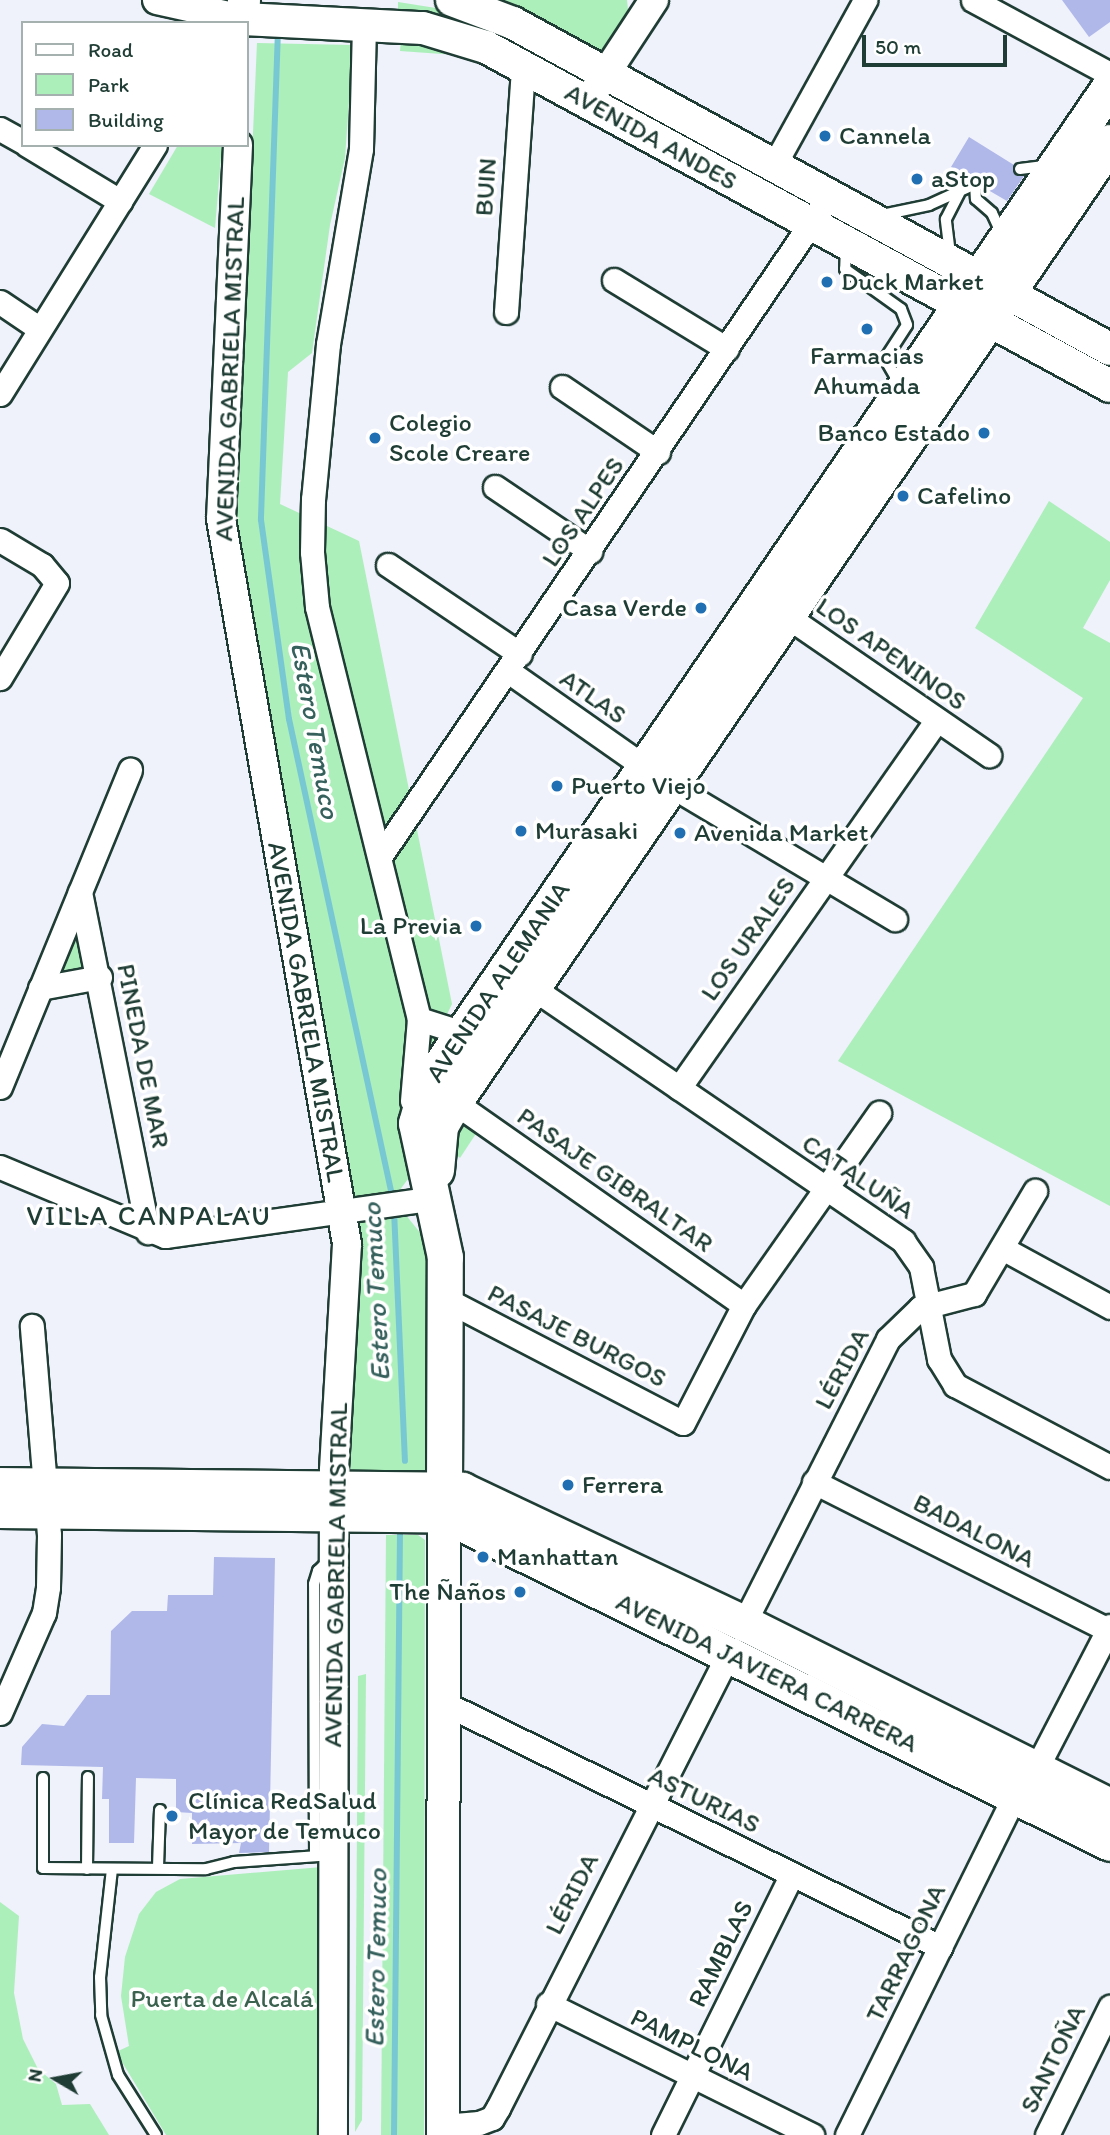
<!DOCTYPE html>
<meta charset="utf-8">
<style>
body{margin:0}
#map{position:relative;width:1110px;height:2135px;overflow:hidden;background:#eff1fb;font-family:Itim,sans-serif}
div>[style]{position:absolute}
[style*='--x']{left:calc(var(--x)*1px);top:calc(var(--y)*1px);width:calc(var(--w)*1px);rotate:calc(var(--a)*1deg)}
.green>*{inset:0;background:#acefba}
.stream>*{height:6px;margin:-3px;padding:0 3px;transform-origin:3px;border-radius:3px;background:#78c8d3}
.building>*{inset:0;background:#afb8e9}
.roads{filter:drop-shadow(2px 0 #1f3d34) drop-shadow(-2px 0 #1f3d34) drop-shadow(0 2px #1f3d34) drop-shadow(0 -2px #1f3d34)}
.service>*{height:10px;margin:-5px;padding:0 5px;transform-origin:5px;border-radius:5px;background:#fff}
.minor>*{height:23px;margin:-11.5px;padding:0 11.5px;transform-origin:11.5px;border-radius:11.5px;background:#fff}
.tertiary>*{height:28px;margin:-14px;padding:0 14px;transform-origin:14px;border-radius:14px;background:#fff}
.secondary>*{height:32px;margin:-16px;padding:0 16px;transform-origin:16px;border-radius:16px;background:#fff}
.primary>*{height:35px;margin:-17.5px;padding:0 17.5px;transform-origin:17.5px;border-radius:17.5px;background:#fff}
.dots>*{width:19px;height:19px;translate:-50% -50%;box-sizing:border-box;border:4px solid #fff;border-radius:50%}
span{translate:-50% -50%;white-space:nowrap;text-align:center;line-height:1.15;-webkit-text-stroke:7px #fff;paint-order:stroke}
.poi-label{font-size:26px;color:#1f3d34}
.left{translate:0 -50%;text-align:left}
.right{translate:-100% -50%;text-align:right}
.street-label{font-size:26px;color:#1f3d34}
.park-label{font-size:26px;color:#3b614f}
.water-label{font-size:28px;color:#35605c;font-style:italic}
.neighbourhood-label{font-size:28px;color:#1f3d34;letter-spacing:2px}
.legend{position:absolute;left:21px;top:21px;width:228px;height:126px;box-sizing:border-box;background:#fff;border:2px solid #a5b1ae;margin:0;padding:9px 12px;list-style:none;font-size:21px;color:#1f3d34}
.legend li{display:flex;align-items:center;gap:14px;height:35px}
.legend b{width:35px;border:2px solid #a5b1ae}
.north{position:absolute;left:21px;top:2044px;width:70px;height:70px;-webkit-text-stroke:5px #fff;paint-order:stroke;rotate:280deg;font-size:19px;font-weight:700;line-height:28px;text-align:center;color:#1f3d34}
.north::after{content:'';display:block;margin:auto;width:24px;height:32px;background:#1f3d34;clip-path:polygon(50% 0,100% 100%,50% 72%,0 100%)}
.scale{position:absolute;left:862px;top:35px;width:145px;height:32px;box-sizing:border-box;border:4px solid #1f3d34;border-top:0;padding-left:9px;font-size:21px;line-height:24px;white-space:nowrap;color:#1f3d34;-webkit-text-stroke:5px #fff;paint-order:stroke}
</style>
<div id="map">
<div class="green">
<i style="clip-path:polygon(492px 0,627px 0,628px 10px,603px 55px)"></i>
<i style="clip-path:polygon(398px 2px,461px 12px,585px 76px,580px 88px,398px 18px)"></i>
<i style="clip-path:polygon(401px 40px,450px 47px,496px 68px,456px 55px,400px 51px)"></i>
<i style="clip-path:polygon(257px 43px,353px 45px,345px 158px,330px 225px,312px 353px,288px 372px,280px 504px,359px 541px,452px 1004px,405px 1101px,408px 1179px,399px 1191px,346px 1200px,235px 536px)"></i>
<i style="clip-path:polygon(178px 145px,222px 145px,215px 228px,149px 194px)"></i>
<i style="clip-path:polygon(1049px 501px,1110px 542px,1110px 580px,1083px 628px,1110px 643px,1110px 1206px,838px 1061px,1083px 698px,975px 628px)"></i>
<i style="clip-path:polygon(82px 911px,91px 969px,54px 977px)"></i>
<i style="clip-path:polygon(466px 1119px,479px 1129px,460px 1158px,449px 1148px)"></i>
<i style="clip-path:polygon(405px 1214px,426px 1240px,431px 1267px,425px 1480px,350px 1477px,358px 1222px)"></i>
<i style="clip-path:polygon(386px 1535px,418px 1535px,425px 1540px,424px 2135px,381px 2135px)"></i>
<i style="clip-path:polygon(366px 1674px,362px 2120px,355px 2132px,358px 1676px)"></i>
<i style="clip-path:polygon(322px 1867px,323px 2135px,166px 2135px,116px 2052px,129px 2046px,121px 1996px,125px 1957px,139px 1914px,156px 1892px,180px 1879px)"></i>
<i style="clip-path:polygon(0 1902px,19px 1916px,14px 1993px,23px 2039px,38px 2069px,56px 2084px,62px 2105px,90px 2104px,109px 2135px,0 2135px)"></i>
</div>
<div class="stream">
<i style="--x:278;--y:30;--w:490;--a:92"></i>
<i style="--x:261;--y:520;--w:201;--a:82"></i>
<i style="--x:289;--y:719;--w:491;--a:77.8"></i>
<i style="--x:394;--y:1210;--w:251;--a:87.5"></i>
<i style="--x:394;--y:2135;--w:605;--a:-89.43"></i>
</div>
<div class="building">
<i style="clip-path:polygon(1062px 0,1110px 0,1110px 22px,1089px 37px)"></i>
<i style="clip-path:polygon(969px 137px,1014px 165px,1016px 176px,1024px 176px,1007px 201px,983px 187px,979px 175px,969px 178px,951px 167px)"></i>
<i style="clip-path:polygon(214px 1557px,275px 1558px,269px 1852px,239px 1853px,241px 1843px,192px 1844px,192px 1813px,176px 1812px,176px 1779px,136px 1778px,134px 1843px,109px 1843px,109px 1799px,102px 1799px,103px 1767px,21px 1765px,22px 1747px,42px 1724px,64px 1726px,87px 1695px,110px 1695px,111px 1631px,132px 1611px,167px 1611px,168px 1595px,213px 1595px)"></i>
</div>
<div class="roads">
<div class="service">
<i style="--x:1020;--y:169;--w:26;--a:-7"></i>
<i style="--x:975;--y:182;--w:17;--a:87"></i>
<i style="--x:976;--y:199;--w:21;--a:41"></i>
<i style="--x:992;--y:213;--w:21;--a:65"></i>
<i style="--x:882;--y:215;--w:48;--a:-12"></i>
<i style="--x:929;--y:205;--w:51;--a:-24.5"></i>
<i style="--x:846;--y:246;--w:23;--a:92"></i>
<i style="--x:845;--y:269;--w:69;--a:35.5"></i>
<i style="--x:901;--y:309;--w:17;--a:69"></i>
<i style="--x:950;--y:254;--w:35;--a:-97"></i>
<i style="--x:946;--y:219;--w:29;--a:-63"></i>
<i style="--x:899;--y:383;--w:28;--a:-120"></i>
<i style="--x:885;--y:359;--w:40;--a:-57.1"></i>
<i style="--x:43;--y:1778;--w:90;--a:90"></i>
<i style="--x:43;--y:1868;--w:163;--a:0.4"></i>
<i style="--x:206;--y:1869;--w:29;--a:-14"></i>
<i style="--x:234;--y:1862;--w:99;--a:-4"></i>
<i style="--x:315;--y:1856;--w:272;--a:-90.2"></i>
<i style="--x:314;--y:1584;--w:14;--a:-73"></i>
<i style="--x:318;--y:1571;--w:16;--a:-45"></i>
<i style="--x:158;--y:1867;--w:57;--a:-88"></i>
<i style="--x:87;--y:1869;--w:92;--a:-89.4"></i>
<i style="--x:112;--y:1869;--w:109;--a:96.3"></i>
<i style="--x:100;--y:1977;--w:38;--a:88"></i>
<i style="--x:101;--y:2015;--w:62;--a:74.2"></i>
<i style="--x:118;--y:2075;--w:71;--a:57.7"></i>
</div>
<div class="minor">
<i style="--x:973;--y:0;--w:156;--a:28.4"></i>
<i style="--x:364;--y:25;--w:124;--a:91.4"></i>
<i style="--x:361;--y:149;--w:198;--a:99.6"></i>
<i style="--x:328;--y:344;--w:156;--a:95.5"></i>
<i style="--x:313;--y:499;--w:53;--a:91.1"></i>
<i style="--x:312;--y:552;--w:55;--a:84.8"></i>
<i style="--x:317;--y:607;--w:424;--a:76.1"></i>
<i style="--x:419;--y:1019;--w:82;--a:94.9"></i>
<i style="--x:0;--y:129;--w:26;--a:29"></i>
<i style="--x:27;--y:145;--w:109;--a:31.1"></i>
<i style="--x:773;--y:167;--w:191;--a:-61.1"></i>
<i style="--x:614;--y:280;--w:132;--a:31.4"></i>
<i style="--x:0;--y:302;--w:48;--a:34"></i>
<i style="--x:506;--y:312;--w:247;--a:-86"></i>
<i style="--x:562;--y:387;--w:116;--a:34.1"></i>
<i style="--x:0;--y:394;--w:293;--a:-58.1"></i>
<i style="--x:495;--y:487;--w:115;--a:34"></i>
<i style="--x:0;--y:540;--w:49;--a:30.8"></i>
<i style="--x:42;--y:565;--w:23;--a:50"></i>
<i style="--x:57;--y:583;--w:111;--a:121"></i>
<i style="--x:388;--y:565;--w:159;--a:34"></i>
<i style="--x:775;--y:608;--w:260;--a:34.5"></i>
<i style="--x:508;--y:671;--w:198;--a:35.1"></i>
<i style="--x:670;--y:785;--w:262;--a:30.8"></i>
<i style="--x:381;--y:855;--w:795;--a:-55.77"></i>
<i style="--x:80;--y:892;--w:347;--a:78.7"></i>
<i style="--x:521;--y:980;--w:463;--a:34.3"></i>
<i style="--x:903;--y:1241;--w:32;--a:55"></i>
<i style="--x:921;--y:1267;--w:94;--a:78.9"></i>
<i style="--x:939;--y:1359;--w:31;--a:58"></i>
<i style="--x:955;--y:1385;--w:175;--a:27.9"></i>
<i style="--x:40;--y:988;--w:61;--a:-10.4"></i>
<i style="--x:419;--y:1019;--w:46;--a:17.7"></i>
<i style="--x:0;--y:1087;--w:343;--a:-67.7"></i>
<i style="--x:679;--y:1088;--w:449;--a:-55"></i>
<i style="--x:454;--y:1102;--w:354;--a:35"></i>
<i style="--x:0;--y:1167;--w:179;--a:22.7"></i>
<i style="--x:165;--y:1236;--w:273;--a:-8"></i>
<i style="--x:1002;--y:1248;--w:123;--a:28.6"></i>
<i style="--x:445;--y:1299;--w:268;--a:27.5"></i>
<i style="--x:683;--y:1423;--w:133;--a:-62.7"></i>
<i style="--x:744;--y:1305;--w:235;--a:-54.9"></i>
<i style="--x:814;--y:1482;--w:329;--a:26.7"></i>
<i style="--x:744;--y:1623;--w:318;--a:-63.1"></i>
<i style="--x:888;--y:1339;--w:45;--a:-44.1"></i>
<i style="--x:920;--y:1308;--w:56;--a:-14.5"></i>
<i style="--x:974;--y:1294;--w:120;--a:-59.4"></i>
<i style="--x:444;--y:1703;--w:553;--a:26.19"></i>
<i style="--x:0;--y:1713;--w:109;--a:-66.3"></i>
<i style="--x:44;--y:1613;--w:26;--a:-81"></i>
<i style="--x:48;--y:1587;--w:52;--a:-88.9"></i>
<i style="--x:49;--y:1535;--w:210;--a:-94.7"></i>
<i style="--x:1036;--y:1769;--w:161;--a:-62.6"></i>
<i style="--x:548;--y:2004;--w:295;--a:26.4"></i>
<i style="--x:443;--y:2126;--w:36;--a:-5"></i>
<i style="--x:479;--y:2123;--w:14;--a:-21"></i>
<i style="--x:492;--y:2118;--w:12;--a:-59"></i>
<i style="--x:498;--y:2108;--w:510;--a:-63.08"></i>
<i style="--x:663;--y:2135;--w:291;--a:-63.7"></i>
<i style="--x:847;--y:2135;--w:379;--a:-63.7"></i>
<i style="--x:1047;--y:2135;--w:143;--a:-63.8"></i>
</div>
<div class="tertiary">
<i style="--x:157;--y:0;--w:88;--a:12.5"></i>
<i style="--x:243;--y:19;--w:4;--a:104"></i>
<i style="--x:587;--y:102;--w:122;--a:-56.7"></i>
<i style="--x:238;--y:145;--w:374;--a:92.6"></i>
<i style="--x:221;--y:519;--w:736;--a:80.14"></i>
<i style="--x:347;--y:1244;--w:227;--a:93.3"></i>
<i style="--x:334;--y:1471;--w:664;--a:90.09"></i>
</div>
<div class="secondary">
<i style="--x:244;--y:0;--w:19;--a:93"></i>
<i style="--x:243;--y:19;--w:180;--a:2.9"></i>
<i style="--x:423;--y:28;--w:66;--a:16.8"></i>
<i style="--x:486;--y:47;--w:710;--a:28.51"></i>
<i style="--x:452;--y:0;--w:65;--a:20.7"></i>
<i style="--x:513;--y:23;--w:680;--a:28.64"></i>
<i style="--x:443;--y:2135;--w:643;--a:-89.91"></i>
</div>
<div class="primary">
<i style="--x:436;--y:1170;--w:44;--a:-84.8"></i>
<i style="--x:440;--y:1126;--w:28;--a:-60"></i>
<i style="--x:454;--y:1102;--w:1163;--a:-55.65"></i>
<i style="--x:0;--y:1485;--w:462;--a:0.6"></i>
<i style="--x:462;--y:1490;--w:312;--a:25.3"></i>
<i style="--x:744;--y:1623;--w:409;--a:26.6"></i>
<i style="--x:444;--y:1489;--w:232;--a:-89.8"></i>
<i style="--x:445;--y:1257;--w:137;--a:-102.2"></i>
<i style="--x:416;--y:1123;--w:40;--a:-74"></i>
<i style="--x:427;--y:1085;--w:1210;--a:-55.64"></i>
<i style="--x:0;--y:1510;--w:445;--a:0.6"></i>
<i style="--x:445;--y:1515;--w:741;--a:26.25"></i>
</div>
</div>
<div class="dots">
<i style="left:825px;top:136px;background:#1f6fb2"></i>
<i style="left:917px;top:179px;background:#1f6fb2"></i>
<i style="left:827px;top:282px;background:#1f6fb2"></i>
<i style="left:867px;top:329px;background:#1f6fb2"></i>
<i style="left:984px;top:433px;background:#1f6fb2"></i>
<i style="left:375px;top:438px;background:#1f6fb2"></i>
<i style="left:903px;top:496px;background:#1f6fb2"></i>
<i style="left:701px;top:608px;background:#1f6fb2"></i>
<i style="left:557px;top:786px;background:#1f6fb2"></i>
<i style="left:521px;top:831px;background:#1f6fb2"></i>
<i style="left:680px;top:833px;background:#1f6fb2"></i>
<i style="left:476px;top:926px;background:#1f6fb2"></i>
<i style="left:568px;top:1485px;background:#1f6fb2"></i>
<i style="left:483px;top:1557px;background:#1f6fb2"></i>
<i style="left:520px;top:1592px;background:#1f6fb2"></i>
<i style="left:172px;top:1816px;background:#1f6fb2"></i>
</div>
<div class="poi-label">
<span class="left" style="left:839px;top:136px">Cannela</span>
<span class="left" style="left:931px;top:179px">aStop</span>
<span class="left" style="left:841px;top:282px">Duck Market</span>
<span style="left:867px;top:371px">Farmacias<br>Ahumada</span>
<span class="left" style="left:389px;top:438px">Colegio<br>Scole Creare</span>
<span class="right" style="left:970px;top:433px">Banco Estado</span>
<span class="left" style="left:917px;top:496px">Cafelino</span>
<span class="right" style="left:687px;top:608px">Casa Verde</span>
<span class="left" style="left:571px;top:786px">Puerto Viejo</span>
<span class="left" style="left:535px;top:831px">Murasaki</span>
<span class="left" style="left:694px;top:833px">Avenida Market</span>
<span class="right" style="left:462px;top:926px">La Previa</span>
<span class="left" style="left:582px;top:1485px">Ferrera</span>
<span class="left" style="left:497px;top:1557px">Manhattan</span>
<span class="right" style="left:506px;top:1592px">The Ñaños</span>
<span class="left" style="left:188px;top:1816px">Clínica RedSalud<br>Mayor de Temuco</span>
</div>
<div class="street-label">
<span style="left:651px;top:137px;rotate:29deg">AVENIDA ANDES</span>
<span style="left:486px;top:187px;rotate:-86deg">BUIN</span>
<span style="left:230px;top:369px;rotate:-88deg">AVENIDA GABRIELA MISTRAL</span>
<span style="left:583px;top:512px;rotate:-56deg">LOS ALPES</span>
<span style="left:891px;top:654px;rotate:35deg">LOS APENINOS</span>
<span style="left:593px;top:697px;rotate:35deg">ATLAS</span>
<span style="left:748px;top:939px;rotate:-55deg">LOS URALES</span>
<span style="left:498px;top:982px;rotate:-56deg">AVENIDA ALEMANIA</span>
<span style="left:306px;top:1012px;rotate:80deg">AVENIDA GABRIELA MISTRAL</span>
<span style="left:143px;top:1056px;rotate:79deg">PINEDA DE MAR</span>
<span style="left:858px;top:1177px;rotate:34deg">CATALUÑA</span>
<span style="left:615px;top:1180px;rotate:35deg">PASAJE GIBRALTAR</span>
<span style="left:577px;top:1336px;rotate:27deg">PASAJE BURGOS</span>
<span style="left:842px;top:1369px;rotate:-62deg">LÉRIDA</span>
<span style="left:974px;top:1531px;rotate:27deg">BADALONA</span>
<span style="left:336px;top:1575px;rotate:-89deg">AVENIDA GABRIELA MISTRAL</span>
<span style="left:767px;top:1673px;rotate:26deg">AVENIDA JAVIERA CARRERA</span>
<span style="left:704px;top:1800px;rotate:26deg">ASTURIAS</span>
<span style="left:572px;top:1894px;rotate:-63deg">LÉRIDA</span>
<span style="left:906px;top:1953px;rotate:-64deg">TARRAGONA</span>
<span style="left:721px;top:1954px;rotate:-64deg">RAMBLAS</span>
<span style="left:692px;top:2045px;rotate:26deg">PAMPLONA</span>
<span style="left:1053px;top:2059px;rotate:-64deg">SANTOÑA</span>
</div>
<div class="park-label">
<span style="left:222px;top:1999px">Puerta de Alcalá</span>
</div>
<div class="water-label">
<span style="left:316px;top:730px;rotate:80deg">Estero Temuco</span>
<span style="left:375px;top:1292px;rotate:-93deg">Estero Temuco</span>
<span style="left:375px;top:1958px;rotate:-89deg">Estero Temuco</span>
</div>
<div class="neighbourhood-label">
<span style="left:149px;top:1215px">VILLA CANPALAU</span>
</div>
<ul class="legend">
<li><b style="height:9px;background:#fff"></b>Road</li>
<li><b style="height:19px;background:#acefba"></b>Park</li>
<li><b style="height:19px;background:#afb8e9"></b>Building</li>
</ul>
<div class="north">N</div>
<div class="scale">50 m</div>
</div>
